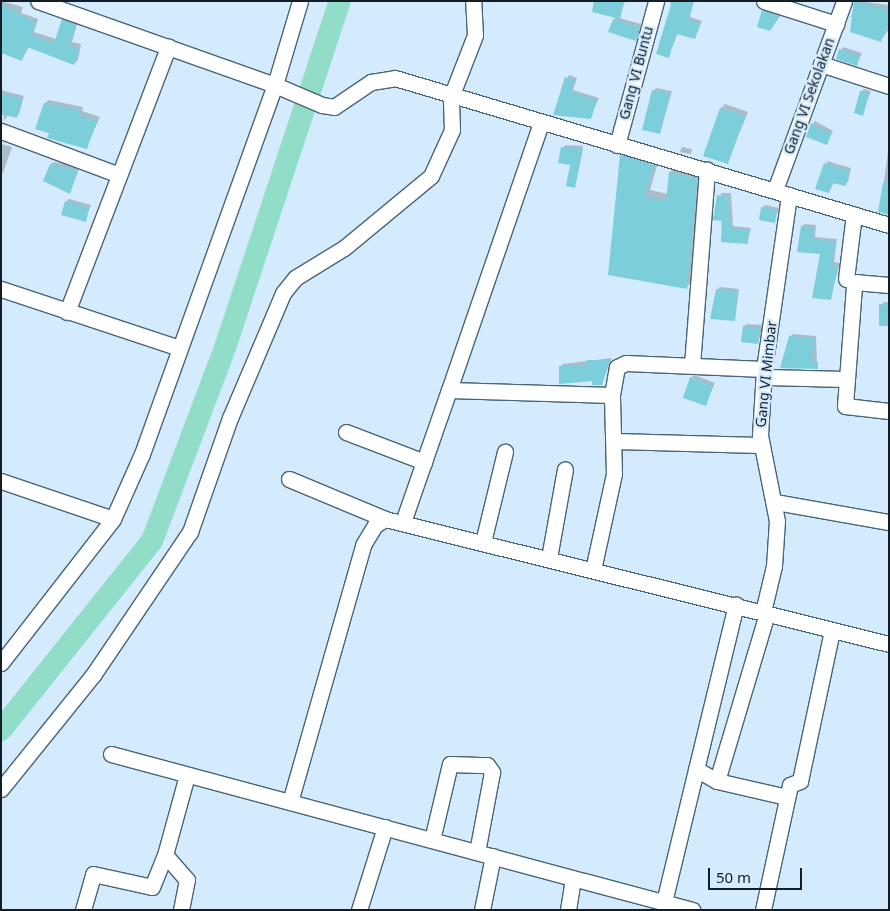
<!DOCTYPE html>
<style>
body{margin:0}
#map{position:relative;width:890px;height:911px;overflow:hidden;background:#d3ebfc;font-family:"Noto Sans",sans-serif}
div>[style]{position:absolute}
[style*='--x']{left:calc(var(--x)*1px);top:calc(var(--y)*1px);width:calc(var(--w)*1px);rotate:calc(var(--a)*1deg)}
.shadow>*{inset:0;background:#0003}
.river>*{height:22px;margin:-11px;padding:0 11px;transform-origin:11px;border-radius:11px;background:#91ddc8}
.building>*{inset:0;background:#7ccfda}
.roads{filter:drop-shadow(1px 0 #496476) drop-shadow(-1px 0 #496476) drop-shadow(0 1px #496476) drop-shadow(0 -1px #496476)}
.minor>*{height:15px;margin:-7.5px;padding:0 7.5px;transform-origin:7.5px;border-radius:7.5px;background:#fff}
span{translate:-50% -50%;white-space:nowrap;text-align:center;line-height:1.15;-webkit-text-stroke:4.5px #d3ebfc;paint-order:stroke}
.street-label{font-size:14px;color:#121d25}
.frame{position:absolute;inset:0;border:2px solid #121d25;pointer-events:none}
.scale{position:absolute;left:708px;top:868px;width:94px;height:22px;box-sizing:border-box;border:2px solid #121d25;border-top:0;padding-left:6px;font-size:15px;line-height:18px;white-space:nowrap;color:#121d25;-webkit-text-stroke:4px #d3ebfc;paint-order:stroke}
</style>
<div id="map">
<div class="shadow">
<i style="clip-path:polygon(1px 1px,23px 7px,21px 13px,38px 19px,34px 32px,56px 39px,66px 16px,78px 21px,72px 42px,81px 44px,78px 60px,74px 64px,29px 47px,22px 59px,1px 51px)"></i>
<i style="clip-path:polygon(597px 1px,625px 1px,619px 18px,641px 24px,638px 37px,635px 39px)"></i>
<i style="clip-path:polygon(669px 1px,694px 1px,690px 17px,702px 21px,695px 38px,678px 33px,668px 57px,672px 5px)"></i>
<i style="clip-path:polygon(856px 1px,889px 5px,889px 29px,881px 40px,851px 17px)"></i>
<i style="clip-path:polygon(766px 8px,782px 13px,770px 30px,764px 11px)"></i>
<i style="clip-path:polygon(843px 47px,862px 53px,857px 64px,841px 50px)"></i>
<i style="clip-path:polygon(569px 75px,577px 78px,573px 90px,599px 98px,590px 118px,555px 114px)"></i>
<i style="clip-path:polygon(656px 88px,672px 91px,660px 133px,654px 91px)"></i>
<i style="clip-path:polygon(864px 89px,871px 91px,862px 114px,861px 91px)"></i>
<i style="clip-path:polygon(1px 90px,24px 96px,19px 114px,8px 115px,4px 121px)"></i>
<i style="clip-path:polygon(49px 100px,83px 107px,82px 111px,100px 117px,86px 148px,50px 133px,45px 103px)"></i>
<i style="clip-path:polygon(725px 104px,748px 112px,727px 163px,721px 108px)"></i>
<i style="clip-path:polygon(815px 121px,833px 131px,827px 143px,813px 124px)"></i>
<i style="clip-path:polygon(1px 144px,12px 147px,3px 173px,1px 173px)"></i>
<i style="clip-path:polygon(565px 145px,583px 146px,574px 187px,567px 185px,572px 164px,559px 162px)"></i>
<i style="clip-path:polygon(682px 147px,692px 149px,691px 154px,680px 152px)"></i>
<i style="clip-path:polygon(627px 150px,659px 159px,650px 190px,668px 194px,670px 172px,676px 167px,702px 172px,692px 281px,687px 287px,609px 274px,621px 155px)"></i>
<i style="clip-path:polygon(888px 152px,889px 152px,889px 214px,880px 211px)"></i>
<i style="clip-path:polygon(827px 161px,851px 168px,848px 182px,834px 182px,829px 192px)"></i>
<i style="clip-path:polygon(54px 162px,80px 167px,70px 192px,51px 164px)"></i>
<i style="clip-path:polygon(721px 193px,731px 193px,733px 226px,751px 228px,747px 242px,722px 240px)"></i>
<i style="clip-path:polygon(69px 199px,91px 205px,85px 220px,66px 202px)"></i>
<i style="clip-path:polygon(765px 205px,779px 208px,774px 221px,762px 208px)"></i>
<i style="clip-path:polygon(805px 224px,816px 225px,815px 237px,837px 239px,834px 262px,840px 263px,830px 299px,822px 253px,802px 226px)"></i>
<i style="clip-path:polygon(720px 287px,739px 289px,735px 320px,717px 290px)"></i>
<i style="clip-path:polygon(884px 302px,889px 302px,889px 325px,881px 305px)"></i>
<i style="clip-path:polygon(747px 324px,763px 325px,758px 343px,744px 326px)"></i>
<i style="clip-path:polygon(793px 334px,816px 336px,817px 368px,790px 337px)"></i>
<i style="clip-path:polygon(612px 358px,601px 384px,561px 366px,563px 364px)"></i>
<i style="clip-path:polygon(694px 375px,715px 383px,705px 405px,691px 378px)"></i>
</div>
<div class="river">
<i style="--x:1;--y:730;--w:242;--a:-51.4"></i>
<i style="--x:152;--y:541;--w:210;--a:-69.3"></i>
<i style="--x:226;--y:345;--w:362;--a:-71.7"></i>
</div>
<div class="building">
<i style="clip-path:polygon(594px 1px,624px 1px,620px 19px,592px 12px)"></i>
<i style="clip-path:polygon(672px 1px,693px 1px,688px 20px,700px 24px,695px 39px,676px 34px,669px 58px,656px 54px)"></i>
<i style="clip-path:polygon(854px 1px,889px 10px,889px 30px,885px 29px,881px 42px,850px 32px)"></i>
<i style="clip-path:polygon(1px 4px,36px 23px,31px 35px,54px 43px,62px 19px,76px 24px,69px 45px,79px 48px,74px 65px,27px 47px,22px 61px,1px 53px)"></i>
<i style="clip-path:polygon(762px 10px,780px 16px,770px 31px,757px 27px)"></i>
<i style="clip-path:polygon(613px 19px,639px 27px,636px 41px,608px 32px)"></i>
<i style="clip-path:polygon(839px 49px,860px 56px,857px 66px,836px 59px)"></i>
<i style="clip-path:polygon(565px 77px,575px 80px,571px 92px,597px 100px,591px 119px,553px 115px)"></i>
<i style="clip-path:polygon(652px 90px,670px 93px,660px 134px,642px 130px)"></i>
<i style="clip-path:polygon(860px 91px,869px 93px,863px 116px,854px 113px)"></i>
<i style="clip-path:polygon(1px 93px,22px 99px,17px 118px,1px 114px)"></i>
<i style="clip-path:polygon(44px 103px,80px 110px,79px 115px,97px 121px,87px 149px,47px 138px,49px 133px,35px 129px)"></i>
<i style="clip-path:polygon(720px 108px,745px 116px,728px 164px,703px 156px)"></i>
<i style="clip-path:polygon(811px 123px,831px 134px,827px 145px,806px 137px)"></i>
<i style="clip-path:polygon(561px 147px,583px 149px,575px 188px,566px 186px,570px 165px,558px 163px)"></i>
<i style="clip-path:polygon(620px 155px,654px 165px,645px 196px,666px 201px,669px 172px,697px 178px,687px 289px,608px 275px)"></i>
<i style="clip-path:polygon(824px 163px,849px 171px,846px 186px,832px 183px,829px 193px,815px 189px)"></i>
<i style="clip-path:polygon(50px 164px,78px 170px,70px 194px,43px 181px)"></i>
<i style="clip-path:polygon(883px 182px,889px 182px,889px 215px,878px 212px)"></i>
<i style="clip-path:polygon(717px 195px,728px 196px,731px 228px,749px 230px,748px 244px,721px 242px,722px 221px,713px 220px)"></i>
<i style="clip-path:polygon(65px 201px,89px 208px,86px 222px,61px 215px)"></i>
<i style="clip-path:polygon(761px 207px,777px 210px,775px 223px,759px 220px)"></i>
<i style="clip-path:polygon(801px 226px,814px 228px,813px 239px,835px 242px,832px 265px,838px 266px,831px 300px,812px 298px,820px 254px,797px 252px)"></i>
<i style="clip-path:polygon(716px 289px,737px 291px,735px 321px,710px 319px)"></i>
<i style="clip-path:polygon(879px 304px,889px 305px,889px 326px,879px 326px)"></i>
<i style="clip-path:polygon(743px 326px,760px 328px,758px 344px,741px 342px)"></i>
<i style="clip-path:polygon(789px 336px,814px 338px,812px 361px,818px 362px,818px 369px,780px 368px)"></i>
<i style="clip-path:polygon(587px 360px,610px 360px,602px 385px,592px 385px,592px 381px,559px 384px,559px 366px,587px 366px)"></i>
<i style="clip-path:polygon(690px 377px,713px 386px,706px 406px,683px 398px)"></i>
</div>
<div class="roads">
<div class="minor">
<i style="--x:300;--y:1;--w:88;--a:106.6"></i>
<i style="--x:275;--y:85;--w:51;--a:23.1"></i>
<i style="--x:322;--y:105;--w:12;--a:9"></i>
<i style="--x:334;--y:107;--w:45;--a:-34"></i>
<i style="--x:371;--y:82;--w:24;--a:-9"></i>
<i style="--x:395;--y:78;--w:515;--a:16.57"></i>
<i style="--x:764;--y:1;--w:76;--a:17.7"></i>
<i style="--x:821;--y:64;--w:71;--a:17.9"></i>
<i style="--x:1;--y:131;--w:126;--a:20.4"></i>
<i style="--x:617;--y:145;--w:149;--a:-74.8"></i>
<i style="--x:775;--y:190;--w:201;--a:-69.9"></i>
<i style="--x:846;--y:279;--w:65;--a:-83"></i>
<i style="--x:889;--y:285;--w:32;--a:-175"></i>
<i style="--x:857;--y:282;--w:5;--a:127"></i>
<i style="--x:854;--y:286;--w:120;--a:94.3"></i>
<i style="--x:845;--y:406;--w:44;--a:6.5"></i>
<i style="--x:1;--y:289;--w:188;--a:18.3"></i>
<i style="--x:67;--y:312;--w:284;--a:-69.1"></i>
<i style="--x:692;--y:365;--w:196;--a:-85.6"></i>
<i style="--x:764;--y:377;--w:83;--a:1.4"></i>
<i style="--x:449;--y:390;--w:282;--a:-71"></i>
<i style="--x:346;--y:432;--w:84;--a:21"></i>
<i style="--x:614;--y:441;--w:146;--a:1.6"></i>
<i style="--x:289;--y:479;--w:104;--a:22.6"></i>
<i style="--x:1;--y:481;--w:118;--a:18.7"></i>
<i style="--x:775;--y:502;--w:116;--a:10"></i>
<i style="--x:403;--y:522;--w:140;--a:-70.8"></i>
<i style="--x:449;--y:390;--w:163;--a:1.8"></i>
<i style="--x:612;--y:395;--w:28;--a:-80"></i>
<i style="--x:617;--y:367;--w:10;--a:-24"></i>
<i style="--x:626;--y:363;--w:138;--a:2.5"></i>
<i style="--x:483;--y:542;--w:93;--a:-76.3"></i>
<i style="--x:549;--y:558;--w:90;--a:-79.8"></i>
<i style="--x:593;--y:570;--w:98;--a:-77.7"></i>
<i style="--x:614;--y:474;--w:79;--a:-91.5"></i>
<i style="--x:763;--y:612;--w:47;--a:-76.6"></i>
<i style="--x:774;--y:566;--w:45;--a:-86.2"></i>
<i style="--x:777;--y:521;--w:88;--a:-101.2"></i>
<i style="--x:760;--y:435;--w:66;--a:-86.5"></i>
<i style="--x:764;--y:369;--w:176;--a:-81.8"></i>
<i style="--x:1;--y:663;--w:182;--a:-52.1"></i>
<i style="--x:113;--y:519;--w:71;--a:-66"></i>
<i style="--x:142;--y:454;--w:392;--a:-70.2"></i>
<i style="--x:275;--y:85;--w:251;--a:-160.5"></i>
<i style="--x:111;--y:754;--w:602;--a:15.03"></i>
<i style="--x:696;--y:769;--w:24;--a:30"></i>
<i style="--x:717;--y:781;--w:72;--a:12.9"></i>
<i style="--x:717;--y:781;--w:175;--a:-73.4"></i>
<i style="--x:1;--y:789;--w:146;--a:-51.1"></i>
<i style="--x:93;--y:675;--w:173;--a:-55.9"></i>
<i style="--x:190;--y:532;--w:121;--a:-70.7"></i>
<i style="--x:230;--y:418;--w:136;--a:-67"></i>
<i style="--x:283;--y:293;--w:19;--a:-51"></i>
<i style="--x:295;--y:278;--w:57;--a:-31.5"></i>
<i style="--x:344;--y:248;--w:113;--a:-39.6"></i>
<i style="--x:431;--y:176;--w:51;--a:-65.5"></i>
<i style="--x:452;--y:130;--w:33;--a:-92"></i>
<i style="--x:451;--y:97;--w:66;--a:-68.8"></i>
<i style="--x:475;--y:35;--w:34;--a:-93"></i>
<i style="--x:290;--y:802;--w:267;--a:-74.1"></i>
<i style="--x:363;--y:545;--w:23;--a:-59"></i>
<i style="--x:375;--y:525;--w:12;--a:-31"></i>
<i style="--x:385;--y:519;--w:519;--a:13.93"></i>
<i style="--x:432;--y:840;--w:78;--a:-76.7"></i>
<i style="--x:450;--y:764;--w:37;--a:2"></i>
<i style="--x:487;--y:765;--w:9;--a:54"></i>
<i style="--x:492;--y:772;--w:81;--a:100.6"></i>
<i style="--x:664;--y:902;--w:306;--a:-76.4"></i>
<i style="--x:83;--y:910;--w:37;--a:-74"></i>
<i style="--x:93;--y:874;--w:60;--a:12.4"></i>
<i style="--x:152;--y:887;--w:35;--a:-68"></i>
<i style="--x:181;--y:910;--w:31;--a:-79"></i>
<i style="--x:187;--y:880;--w:33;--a:-131"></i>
<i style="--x:165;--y:855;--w:83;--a:-74.6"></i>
<i style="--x:359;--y:910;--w:87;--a:-72.6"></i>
<i style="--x:482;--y:910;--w:55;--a:-78.5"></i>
<i style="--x:568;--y:910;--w:32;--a:-81"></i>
<i style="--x:763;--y:910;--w:128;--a:-77.8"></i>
<i style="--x:790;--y:785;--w:11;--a:-22"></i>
<i style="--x:800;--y:781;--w:154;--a:-78"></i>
</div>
</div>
<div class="street-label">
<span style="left:636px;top:73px;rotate:-75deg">Gang VI Buntu</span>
<span style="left:809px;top:96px;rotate:-70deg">Gang VI Sekolakan</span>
<span style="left:766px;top:374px;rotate:-84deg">Gang VI Mimbar</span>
</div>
<div class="frame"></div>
<div class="scale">50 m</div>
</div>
